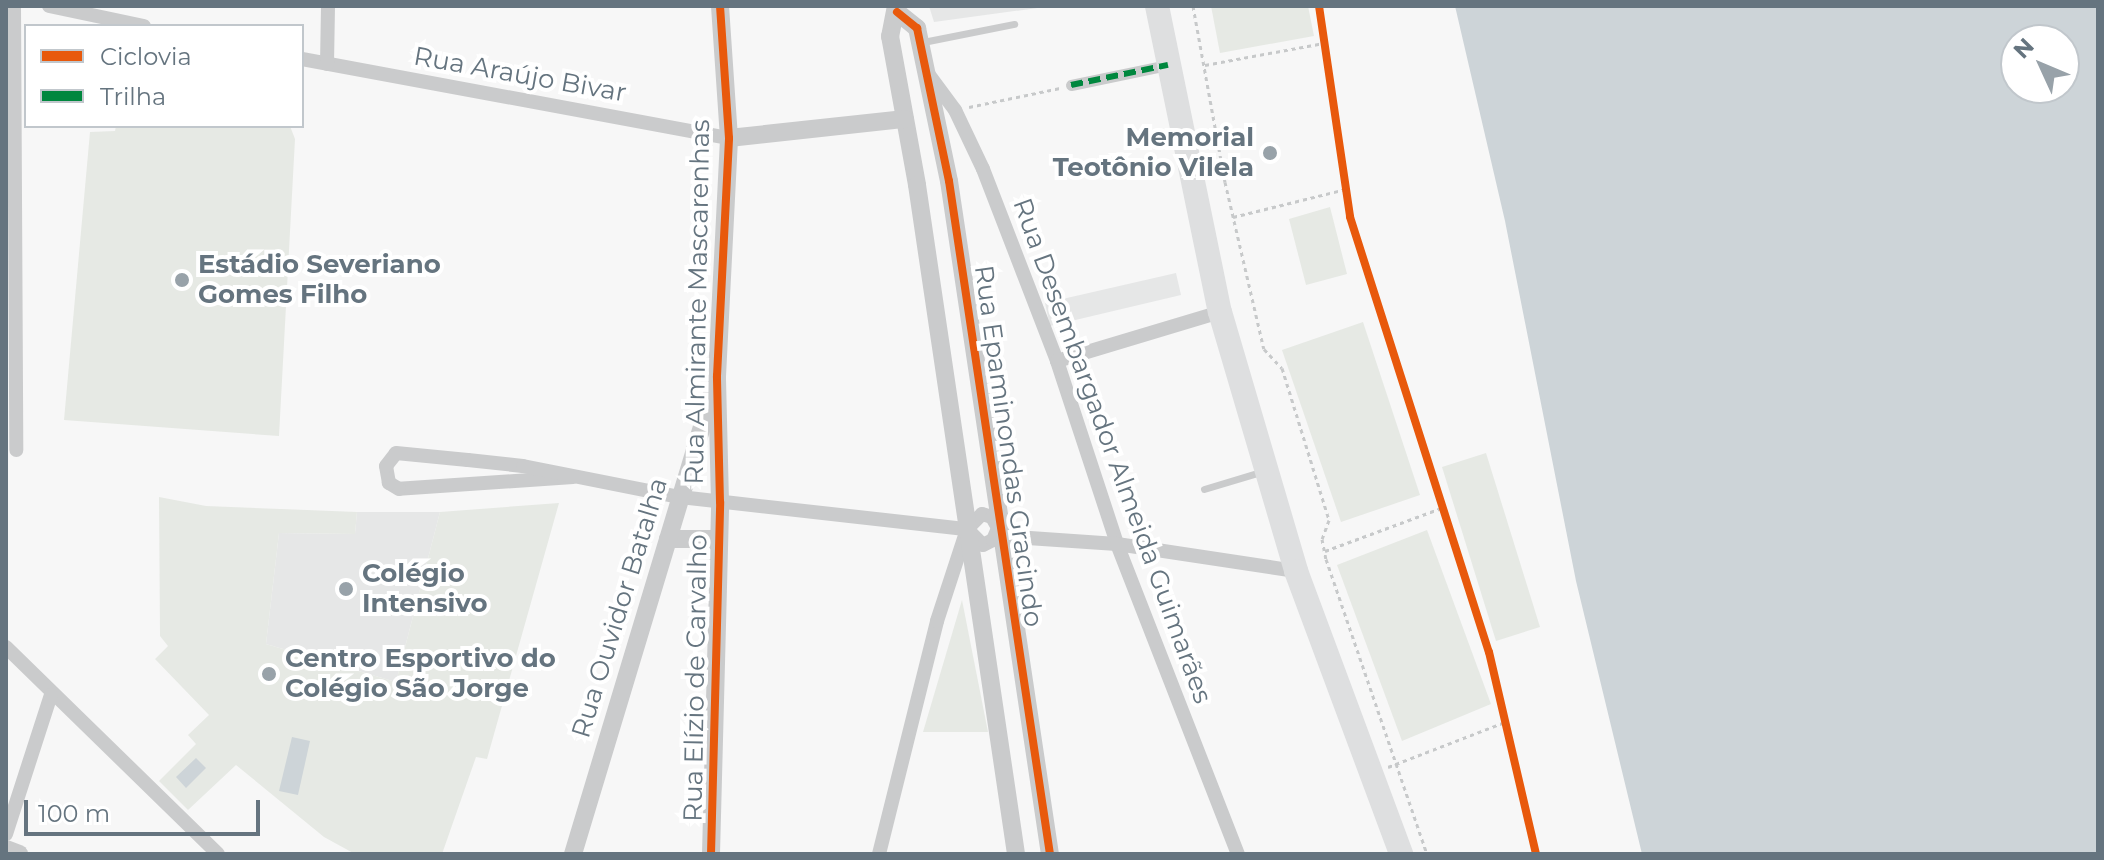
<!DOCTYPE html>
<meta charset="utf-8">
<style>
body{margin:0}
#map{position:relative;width:2104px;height:860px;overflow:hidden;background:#f7f7f7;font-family:Montserrat,sans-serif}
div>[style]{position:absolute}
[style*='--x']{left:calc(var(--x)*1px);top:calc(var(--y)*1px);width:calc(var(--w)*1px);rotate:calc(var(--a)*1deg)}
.built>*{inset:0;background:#e6e7e7}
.green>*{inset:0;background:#e6e9e4}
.water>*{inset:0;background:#cdd4d8}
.path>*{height:3px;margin-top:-1.5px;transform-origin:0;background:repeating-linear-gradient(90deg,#c7c9ca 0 4px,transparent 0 8px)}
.service>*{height:7px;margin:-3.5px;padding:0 3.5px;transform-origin:3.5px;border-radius:3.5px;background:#cacbcc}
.pedestrian>*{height:11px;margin:-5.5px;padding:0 5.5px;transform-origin:5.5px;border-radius:5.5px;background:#cacbcc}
.minor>*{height:14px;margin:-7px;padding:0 7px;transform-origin:7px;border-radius:7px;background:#cacbcc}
.tertiary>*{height:18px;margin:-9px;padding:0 9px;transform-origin:9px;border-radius:9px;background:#cacbcc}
.primary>*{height:24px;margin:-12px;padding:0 12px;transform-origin:12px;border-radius:12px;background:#dedfe0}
.quiet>*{height:6px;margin-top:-3px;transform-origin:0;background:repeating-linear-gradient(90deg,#00873e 0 12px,transparent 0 18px)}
.cycleway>*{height:8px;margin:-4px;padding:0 4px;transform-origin:4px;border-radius:4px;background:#e8590c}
.dots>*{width:22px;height:22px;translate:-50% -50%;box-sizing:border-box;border:4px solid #fff;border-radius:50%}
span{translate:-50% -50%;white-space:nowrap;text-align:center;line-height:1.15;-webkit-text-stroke:8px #fff;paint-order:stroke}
.street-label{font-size:26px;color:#65747f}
.poi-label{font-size:26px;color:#65747f;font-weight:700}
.right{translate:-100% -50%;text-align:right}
.left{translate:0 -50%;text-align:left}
.frame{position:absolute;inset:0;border:8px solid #65747f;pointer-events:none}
.legend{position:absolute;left:24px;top:24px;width:280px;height:104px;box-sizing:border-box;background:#fff;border:2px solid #c1c7cc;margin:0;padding:10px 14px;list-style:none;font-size:24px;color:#65747f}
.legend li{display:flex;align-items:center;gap:16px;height:40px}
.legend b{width:40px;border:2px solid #c1c7cc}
.north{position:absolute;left:2000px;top:24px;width:80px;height:80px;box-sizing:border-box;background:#fff;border:2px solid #c1c7cc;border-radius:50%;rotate:314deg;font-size:22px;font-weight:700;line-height:32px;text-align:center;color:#65747f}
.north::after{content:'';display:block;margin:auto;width:28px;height:36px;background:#98a2a9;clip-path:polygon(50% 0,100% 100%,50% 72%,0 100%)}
.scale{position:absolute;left:24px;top:800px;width:236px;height:36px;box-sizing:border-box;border:4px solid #65747f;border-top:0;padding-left:10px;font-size:24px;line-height:28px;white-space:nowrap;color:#65747f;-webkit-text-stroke:6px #fff;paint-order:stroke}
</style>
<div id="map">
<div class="built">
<i style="clip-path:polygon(929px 6px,1052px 6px,934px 22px)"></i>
<i style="clip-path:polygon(1176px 273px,1181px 295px,1050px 326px,1045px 303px)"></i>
<i style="clip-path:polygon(357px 512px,440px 512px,396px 682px,266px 644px,279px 533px,355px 534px)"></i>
</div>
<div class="green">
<i style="clip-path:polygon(1211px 6px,1308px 6px,1314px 36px,1220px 53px)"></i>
<i style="clip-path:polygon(116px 126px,290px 126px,295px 139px,279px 436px,64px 420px,90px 132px,115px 131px)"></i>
<i style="clip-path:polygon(1330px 207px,1347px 274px,1306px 285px,1289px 219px)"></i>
<i style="clip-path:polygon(1363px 322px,1420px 495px,1341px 522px,1282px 350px)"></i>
<i style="clip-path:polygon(1486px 453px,1540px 627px,1496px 641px,1442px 467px)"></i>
<i style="clip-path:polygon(159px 497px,206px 506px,357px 512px,355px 534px,279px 533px,266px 644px,396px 682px,440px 512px,559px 503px,487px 759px,476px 757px,442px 854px,355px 854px,324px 837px,236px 765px,188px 810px,159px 781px,196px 744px,188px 735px,209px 715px,155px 659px,168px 646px,160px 636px)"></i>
<i style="clip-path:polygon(1427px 530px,1491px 704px,1402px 741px,1337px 565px)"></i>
<i style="clip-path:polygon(962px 600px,988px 732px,923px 732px)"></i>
</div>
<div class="water">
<i style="clip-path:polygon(evenodd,1455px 6px,2098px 6px,2098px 854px,1642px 854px,1576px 581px,1505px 221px,1455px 6px,2016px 40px,2064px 40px,2064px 88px,2016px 88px,2016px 40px)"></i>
<i style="clip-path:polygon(292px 737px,310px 741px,298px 795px,279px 791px)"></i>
<i style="clip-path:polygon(196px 758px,206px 768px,186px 788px,176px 777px)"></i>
</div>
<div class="path">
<i style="--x:1193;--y:6;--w:179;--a:79.7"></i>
<i style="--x:1225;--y:182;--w:171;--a:76.9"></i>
<i style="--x:1264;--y:349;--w:26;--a:47"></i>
<i style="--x:1282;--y:368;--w:159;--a:72.8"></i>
<i style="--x:1329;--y:520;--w:20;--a:110"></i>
<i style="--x:1322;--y:539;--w:20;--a:79"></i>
<i style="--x:1326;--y:559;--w:312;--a:71.1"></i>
<i style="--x:1205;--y:65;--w:121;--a:-10.5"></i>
<i style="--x:969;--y:107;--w:93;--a:-11.8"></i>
<i style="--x:1233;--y:217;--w:116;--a:-13.9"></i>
<i style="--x:1325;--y:551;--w:124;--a:-20.3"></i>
<i style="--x:1388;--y:767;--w:125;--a:-21"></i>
</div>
<div class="service">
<i style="--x:923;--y:42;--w:93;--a:-11.2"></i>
<i style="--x:1204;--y:489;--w:63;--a:-16.7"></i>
</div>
<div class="pedestrian">
<i style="--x:1071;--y:85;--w:99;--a:-11.7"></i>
</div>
<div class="minor">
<i style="--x:14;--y:6;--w:444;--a:89.7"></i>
<i style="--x:49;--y:6;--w:97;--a:11.9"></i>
<i style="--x:302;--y:59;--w:434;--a:10.5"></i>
<i style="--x:327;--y:64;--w:58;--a:-89"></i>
<i style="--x:929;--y:75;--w:44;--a:53.4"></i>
<i style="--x:955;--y:110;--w:65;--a:64.6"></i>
<i style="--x:983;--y:169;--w:206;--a:68.9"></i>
<i style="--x:1057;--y:361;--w:193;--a:71.8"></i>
<i style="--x:1117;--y:544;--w:333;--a:68.7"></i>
<i style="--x:1057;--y:361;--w:170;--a:-16.7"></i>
<i style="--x:573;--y:477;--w:174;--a:176.1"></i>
<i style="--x:399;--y:489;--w:12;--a:-149"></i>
<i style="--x:389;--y:483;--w:17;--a:-100"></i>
<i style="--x:386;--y:466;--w:16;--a:-52"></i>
<i style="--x:396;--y:453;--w:72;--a:5.6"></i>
<i style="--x:468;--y:460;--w:55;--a:6.2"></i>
<i style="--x:523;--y:466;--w:160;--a:11.2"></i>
<i style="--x:680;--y:497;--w:289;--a:6.4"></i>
<i style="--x:968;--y:530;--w:21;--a:45"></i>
<i style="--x:983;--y:545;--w:11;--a:-27"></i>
<i style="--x:993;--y:540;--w:13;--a:-67"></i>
<i style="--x:998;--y:528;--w:18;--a:29"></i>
<i style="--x:1014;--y:537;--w:103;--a:3.9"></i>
<i style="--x:1117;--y:544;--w:181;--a:8.6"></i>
<i style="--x:6;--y:647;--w:296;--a:44.3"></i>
<i style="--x:6;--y:834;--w:146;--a:-72.1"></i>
<i style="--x:879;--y:854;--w:240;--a:-76"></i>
<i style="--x:937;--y:621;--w:97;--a:-71.9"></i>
<i style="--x:967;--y:529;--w:21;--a:-45"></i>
<i style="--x:982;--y:514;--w:10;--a:17"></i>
<i style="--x:992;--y:517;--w:13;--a:61"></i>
</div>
<div class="tertiary">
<i style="--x:896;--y:6;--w:31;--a:101"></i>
<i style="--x:890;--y:36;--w:151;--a:79.7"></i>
<i style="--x:917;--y:185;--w:676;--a:81.58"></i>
<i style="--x:897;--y:12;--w:26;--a:39"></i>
<i style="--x:917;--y:28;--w:156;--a:78.2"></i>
<i style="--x:949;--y:181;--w:681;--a:81.47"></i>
<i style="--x:729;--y:138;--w:177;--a:-6.2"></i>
<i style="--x:668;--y:539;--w:50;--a:0"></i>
<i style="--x:6;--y:849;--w:14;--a:21"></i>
<i style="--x:573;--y:854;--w:484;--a:-73.2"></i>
<i style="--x:711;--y:854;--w:352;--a:-88.5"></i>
<i style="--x:720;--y:502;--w:126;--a:-91.4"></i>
<i style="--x:717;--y:376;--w:238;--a:-87.1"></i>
<i style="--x:729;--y:138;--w:132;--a:-93.9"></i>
</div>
<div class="primary">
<i style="--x:1157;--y:6;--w:312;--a:78.4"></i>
<i style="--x:1220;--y:312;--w:270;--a:73.6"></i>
<i style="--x:1296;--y:571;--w:302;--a:69.6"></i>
</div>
<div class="quiet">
<i style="--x:1071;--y:85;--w:99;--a:-11.7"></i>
</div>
<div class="cycleway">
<i style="--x:1319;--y:6;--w:213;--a:81.6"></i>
<i style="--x:1350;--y:217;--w:457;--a:72.3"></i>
<i style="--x:1489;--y:652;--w:207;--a:76.9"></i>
<i style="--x:897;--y:12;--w:26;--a:39"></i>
<i style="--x:917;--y:28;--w:156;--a:78.2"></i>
<i style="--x:949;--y:181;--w:681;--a:81.47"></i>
<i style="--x:711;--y:854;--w:352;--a:-88.5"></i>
<i style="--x:720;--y:502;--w:126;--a:-91.4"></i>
<i style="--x:717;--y:376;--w:238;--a:-87.1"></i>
<i style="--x:729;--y:138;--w:132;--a:-93.9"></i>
</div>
<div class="dots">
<i style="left:1270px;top:153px;background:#98a2a9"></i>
<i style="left:182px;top:280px;background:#98a2a9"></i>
<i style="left:346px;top:589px;background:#98a2a9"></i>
<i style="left:269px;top:674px;background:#98a2a9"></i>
</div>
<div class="street-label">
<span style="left:520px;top:75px;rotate:10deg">Rua Araújo Bivar</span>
<span style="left:698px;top:302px;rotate:-89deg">Rua Almirante Mascarenhas</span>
<span style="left:1008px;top:446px;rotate:82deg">Rua Epaminondas Gracindo</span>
<span style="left:1112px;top:451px;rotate:70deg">Rua Desembargador Almeida Guimarães</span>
<span style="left:620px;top:608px;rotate:-73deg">Rua Ouvidor Batalha</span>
<span style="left:696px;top:678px;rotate:-89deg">Rua Elízio de Carvalho</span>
</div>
<div class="poi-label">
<span class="right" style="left:1254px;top:153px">Memorial<br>Teotônio Vilela</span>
<span class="left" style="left:198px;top:280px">Estádio Severiano<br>Gomes Filho</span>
<span class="left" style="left:362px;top:589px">Colégio<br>Intensivo</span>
<span class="left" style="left:285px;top:674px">Centro Esportivo do<br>Colégio São Jorge</span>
</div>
<div class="frame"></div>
<ul class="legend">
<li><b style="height:10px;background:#e8590c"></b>Ciclovia</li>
<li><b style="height:10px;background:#00873e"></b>Trilha</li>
</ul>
<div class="north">N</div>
<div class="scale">100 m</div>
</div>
